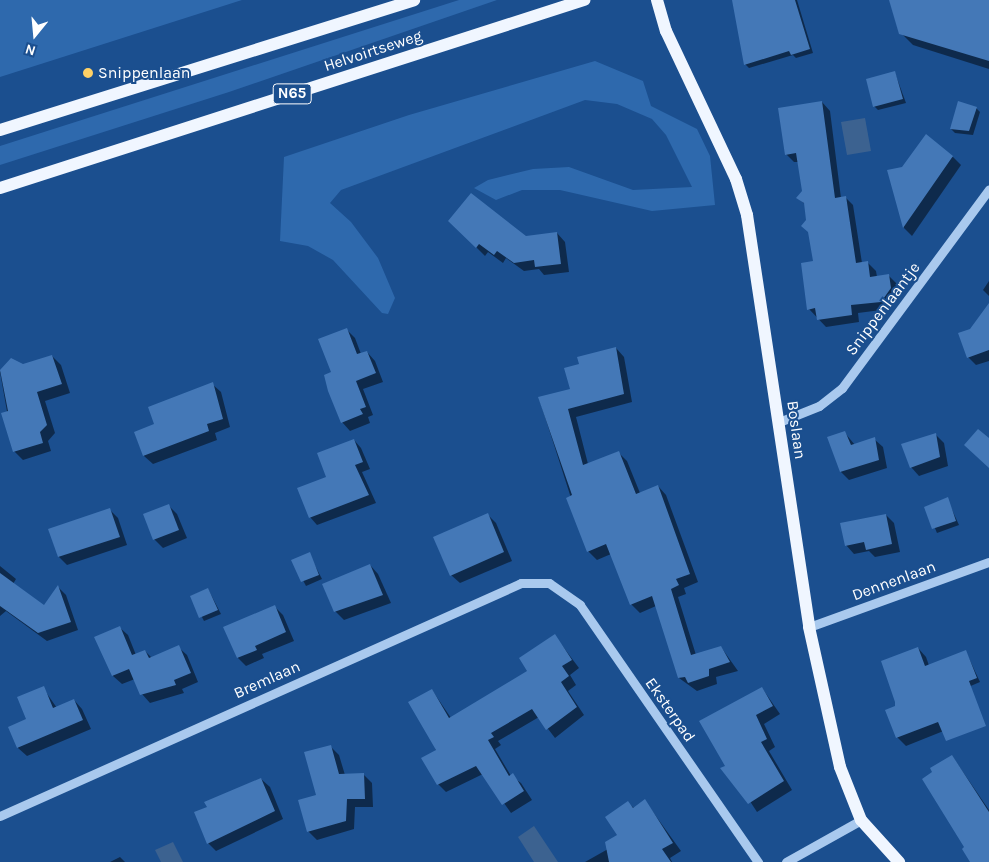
<!DOCTYPE html>
<style>
body{margin:0}
#map{position:relative;width:989px;height:862px;overflow:hidden;background:#1b4f8f;font-family:Karla,sans-serif}
div>[style]{position:absolute}
[style*='--x']{left:calc(var(--x)*1px);top:calc(var(--y)*1px);width:calc(var(--w)*1px);rotate:calc(var(--a)*1deg)}
.green>*{inset:0;background:#2e69ad}
.water>*{inset:0;background:#3c6290}
.shadow>*{inset:0;background:#0007}
.building>*{inset:0;background:#4478b7}
.minor>*{height:9px;margin:-4.5px;padding:0 4.5px;transform-origin:4.5px;border-radius:4.5px;background:#a9c9ee}
.major>*{height:12px;margin:-6px;padding:0 6px;transform-origin:6px;border-radius:6px;background:#f0f6ff}
.dots>*{width:14px;height:14px;translate:-50% -50%;box-sizing:border-box;border:2px solid #1b4f8f;border-radius:50%}
span{translate:-50% -50%;white-space:nowrap;text-align:center;line-height:1.15;-webkit-text-stroke:4px #1b4f8f;paint-order:stroke}
.shield-label span{padding:1px 4px;background:#1b4f8f;border:1px solid;border-radius:4px;-webkit-text-stroke-width:0}
.shield-label{font-size:15px;color:#fff;font-weight:700}
.street-label{font-size:16px;color:#fff}
.poi-label{font-size:16px;color:#fff}
.left{translate:0 -50%;text-align:left}
.north{position:absolute;left:10px;top:10px;width:50px;height:50px;-webkit-text-stroke:4px #1b4f8f;paint-order:stroke;rotate:197deg;font-size:14px;font-weight:700;line-height:20px;text-align:center;color:#fff}
.north::after{content:'';display:block;margin:auto;width:18px;height:22px;background:#fff;clip-path:polygon(50% 0,100% 100%,50% 72%,0 100%)}
</style>
<div id="map">
<div class="green">
<i style="clip-path:polygon(0 0,242px 0,0 77px)"></i>
<i style="clip-path:polygon(459px 0,497px 0,229px 92px,0 165px,0 146px)"></i>
<i style="clip-path:polygon(595px 61px,643px 81px,651px 106px,697px 129px,710px 156px,715px 205px,652px 211px,560px 190px,522px 190px,496px 200px,474px 188px,488px 180px,533px 169px,569px 167px,633px 190px,692px 187px,666px 135px,652px 119px,617px 104px,585px 100px,341px 190px,330px 203px,351px 222px,378px 258px,395px 298px,388px 314px,382px 313px,333px 260px,308px 246px,280px 241px,284px 157px,409px 115px)"></i>
</div>
<div class="water">
<i style="clip-path:polygon(865px 118px,871px 151px,847px 155px,841px 122px)"></i>
<i style="clip-path:polygon(534px 826px,558px 862px,534px 862px,518px 837px)"></i>
<i style="clip-path:polygon(173px 842px,183px 862px,161px 862px,155px 850px)"></i>
</div>
<div class="shadow">
<i style="clip-path:polygon(733px 0,797px 0,813px 53px,796px 58px,793px 55px,749px 68px,745px 64px)"></i>
<i style="clip-path:polygon(890px 0,989px 0,989px 69px,913px 45px,901px 33px)"></i>
<i style="clip-path:polygon(895px 73px,906px 103px,878px 110px,874px 106px)"></i>
<i style="clip-path:polygon(822px 102px,830px 111px,841px 198px,845px 197px,853px 205px,862px 263px,868px 263px,876px 271px,877px 277px,889px 276px,897px 284px,898px 296px,889px 309px,858px 313px,859px 322px,826px 327px,809px 309px,814px 262px,806px 205px,798px 198px,803px 191px,799px 162px,794px 162px,786px 154px)"></i>
<i style="clip-path:polygon(976px 108px,980px 112px,973px 135px,955px 133px,951px 129px)"></i>
<i style="clip-path:polygon(953px 157px,961px 165px,912px 236px,904px 228px,888px 171px)"></i>
<i style="clip-path:polygon(450px 221px,525px 237px,557px 233px,565px 242px,569px 272px,544px 275px,539px 269px,524px 271px,506px 258px,503px 263px,488px 252px,485px 256px)"></i>
<i style="clip-path:polygon(989px 281px,989px 296px,983px 290px)"></i>
<i style="clip-path:polygon(989px 305px,989px 361px,976px 365px,968px 357px,971px 330px)"></i>
<i style="clip-path:polygon(347px 330px,355px 338px,361px 354px,367px 352px,375px 361px,383px 382px,363px 389px,373px 415px,368px 417px,370px 423px,350px 431px,342px 422px,332px 373px)"></i>
<i style="clip-path:polygon(616px 348px,624px 357px,632px 402px,576px 417px,588px 464px,618px 452px,627px 461px,640px 493px,658px 486px,666px 495px,698px 582px,684px 588px,686px 594px,678px 597px,696px 655px,721px 647px,738px 671px,716px 677px,717px 684px,697px 691px,679px 678px,656px 606px,640px 613px,631px 604px,611px 554px,597px 560px,588px 551px,539px 398px,571px 390px,581px 365px)"></i>
<i style="clip-path:polygon(52px 356px,61px 365px,70px 393px,45px 401px,55px 433px,48px 441px,51px 451px,23px 460px,14px 451px,0 372px,11px 360px,23px 365px)"></i>
<i style="clip-path:polygon(212px 384px,221px 392px,230px 427px,215px 433px,217px 440px,153px 464px,144px 456px,135px 433px,156px 425px)"></i>
<i style="clip-path:polygon(845px 433px,855px 445px,874px 439px,883px 447px,887px 468px,849px 480px,841px 472px,829px 438px)"></i>
<i style="clip-path:polygon(935px 434px,944px 443px,948px 466px,919px 476px,911px 467px)"></i>
<i style="clip-path:polygon(354px 440px,361px 448px,370px 469px,362px 472px,376px 503px,317px 525px,310px 517px,328px 477px)"></i>
<i style="clip-path:polygon(947px 499px,959px 525px,937px 533px,926px 507px)"></i>
<i style="clip-path:polygon(169px 506px,177px 514px,187px 538px,163px 548px,154px 539px)"></i>
<i style="clip-path:polygon(110px 510px,118px 518px,127px 545px,67px 565px,59px 557px,50px 530px)"></i>
<i style="clip-path:polygon(487px 514px,496px 523px,512px 561px,460px 583px,451px 575px)"></i>
<i style="clip-path:polygon(886px 515px,894px 523px,900px 552px,875px 557px,869px 551px,854px 554px,846px 545px)"></i>
<i style="clip-path:polygon(309px 554px,322px 579px,306px 586px,293px 561px)"></i>
<i style="clip-path:polygon(370px 565px,378px 574px,391px 603px,344px 620px,335px 611px)"></i>
<i style="clip-path:polygon(0 566px,16px 579px,13px 584px,44px 607px,58px 587px,66px 595px,78px 630px,47px 641px,6px 611px,0 616px)"></i>
<i style="clip-path:polygon(208px 589px,221px 614px,204px 621px,191px 596px)"></i>
<i style="clip-path:polygon(274px 606px,283px 615px,294px 641px,262px 654px,264px 658px,246px 666px,238px 658px,225px 628px)"></i>
<i style="clip-path:polygon(119px 627px,128px 635px,136px 655px,145px 651px,152px 658px,178px 647px,187px 655px,198px 682px,182px 689px,184px 693px,150px 703px,142px 694px,135px 679px,122px 684px,113px 676px,96px 637px)"></i>
<i style="clip-path:polygon(555px 636px,579px 668px,570px 675px,576px 685px,568px 691px,584px 715px,555px 738px,539px 717px,498px 741px,501px 745px,495px 749px,511px 776px,521px 783px,532px 800px,511px 813px,483px 774px,446px 792px,438px 784px,432px 690px,451px 718px,529px 671px)"></i>
<i style="clip-path:polygon(918px 648px,926px 657px,951px 728px,906px 746px,897px 737px,897px 707px)"></i>
<i style="clip-path:polygon(966px 652px,980px 682px,966px 688px)"></i>
<i style="clip-path:polygon(43px 688px,57px 708px,74px 700px,82px 709px,91px 729px,27px 756px,18px 748px,9px 728px,28px 720px)"></i>
<i style="clip-path:polygon(762px 688px,780px 714px,764px 724px,775px 747px,769px 751px,792px 790px,757px 812px,727px 766px)"></i>
<i style="clip-path:polygon(330px 746px,339px 755px,345px 775px,364px 775px,372px 783px,373px 807px,355px 807px,354px 829px,317px 840px,308px 831px)"></i>
<i style="clip-path:polygon(952px 756px,989px 810px,989px 862px,971px 862px)"></i>
<i style="clip-path:polygon(261px 779px,270px 787px,283px 819px,216px 851px,208px 843px,208px 808px)"></i>
<i style="clip-path:polygon(645px 801px,681px 851px,670px 858px,672px 862px,585px 862px,608px 849px,618px 836px,628px 803px,634px 808px)"></i>
<i style="clip-path:polygon(120px 857px,125px 862px,110px 862px)"></i>
</div>
<div class="building">
<i style="clip-path:polygon(732px 0,795px 0,810px 49px,791px 55px,789px 51px,744px 65px)"></i>
<i style="clip-path:polygon(889px 0,989px 0,989px 61px,899px 34px)"></i>
<i style="clip-path:polygon(895px 71px,903px 99px,873px 107px,866px 79px)"></i>
<i style="clip-path:polygon(822px 101px,835px 198px,846px 196px,856px 263px,868px 261px,870px 277px,889px 274px,891px 288px,881px 302px,851px 305px,852px 315px,817px 320px,815px 308px,807px 310px,801px 263px,813px 261px,808px 232px,801px 226px,806px 220px,804px 203px,796px 198px,802px 191px,796px 153px,785px 155px,778px 108px)"></i>
<i style="clip-path:polygon(958px 101px,977px 107px,969px 131px,950px 129px)"></i>
<i style="clip-path:polygon(926px 134px,953px 156px,903px 228px,887px 170px,902px 167px)"></i>
<i style="clip-path:polygon(471px 193px,526px 236px,557px 232px,561px 264px,535px 267px,534px 260px,514px 263px,497px 251px,494px 255px,479px 244px,476px 248px,448px 221px)"></i>
<i style="clip-path:polygon(989px 303px,989px 350px,967px 358px,958px 333px,970px 329px)"></i>
<i style="clip-path:polygon(347px 328px,357px 354px,367px 351px,376px 373px,356px 381px,366px 407px,360px 409px,363px 414px,341px 423px,328px 391px,324px 375px,331px 372px,318px 339px)"></i>
<i style="clip-path:polygon(616px 347px,624px 394px,568px 409px,583px 465px,619px 451px,636px 494px,658px 485px,690px 574px,676px 579px,679px 585px,671px 589px,691px 655px,721px 646px,730px 662px,709px 669px,709px 676px,688px 683px,685px 677px,678px 678px,652px 596px,630px 605px,606px 544px,587px 552px,566px 498px,572px 495px,538px 397px,570px 389px,564px 368px,579px 364px,577px 357px)"></i>
<i style="clip-path:polygon(52px 355px,62px 384px,37px 392px,47px 425px,40px 432px,43px 443px,13px 452px,1px 413px,8px 411px,0 370px,11px 358px,23px 364px)"></i>
<i style="clip-path:polygon(213px 382px,223px 419px,207px 424px,209px 431px,143px 456px,134px 432px,154px 424px,148px 407px)"></i>
<i style="clip-path:polygon(978px 429px,989px 438px,989px 468px,964px 445px)"></i>
<i style="clip-path:polygon(845px 431px,851px 445px,875px 437px,879px 460px,840px 472px,827px 437px)"></i>
<i style="clip-path:polygon(936px 433px,940px 457px,910px 468px,901px 444px)"></i>
<i style="clip-path:polygon(354px 439px,363px 462px,355px 465px,369px 495px,309px 518px,297px 488px,326px 477px,317px 453px)"></i>
<i style="clip-path:polygon(948px 497px,956px 521px,932px 529px,924px 507px)"></i>
<i style="clip-path:polygon(169px 504px,179px 530px,153px 540px,143px 514px)"></i>
<i style="clip-path:polygon(110px 508px,120px 537px,58px 557px,48px 529px)"></i>
<i style="clip-path:polygon(488px 513px,504px 552px,450px 576px,433px 537px)"></i>
<i style="clip-path:polygon(886px 514px,892px 544px,866px 550px,864px 542px,845px 546px,840px 523px)"></i>
<i style="clip-path:polygon(310px 552px,319px 575px,301px 582px,291px 560px)"></i>
<i style="clip-path:polygon(370px 564px,383px 595px,334px 612px,322px 584px)"></i>
<i style="clip-path:polygon(0 573px,44px 605px,58px 585px,71px 622px,38px 633px,0 606px)"></i>
<i style="clip-path:polygon(208px 588px,218px 610px,199px 618px,190px 596px)"></i>
<i style="clip-path:polygon(275px 605px,286px 632px,255px 646px,257px 650px,237px 658px,223px 627px)"></i>
<i style="clip-path:polygon(120px 626px,132px 655px,145px 650px,149px 658px,179px 645px,191px 673px,174px 680px,176px 685px,140px 695px,129px 669px,112px 676px,94px 637px)"></i>
<i style="clip-path:polygon(555px 634px,572px 660px,562px 666px,569px 676px,561px 682px,577px 707px,546px 730px,532px 709px,491px 733px,494px 737px,488px 740px,509px 776px,513px 773px,524px 791px,502px 805px,476px 766px,437px 785px,421px 758px,436px 750px,408px 702px,432px 689px,449px 718px,527px 671px,519px 658px)"></i>
<i style="clip-path:polygon(918px 647px,925px 666px,966px 650px,977px 678px,969px 681px,986px 726px,946px 741px,938px 722px,896px 738px,885px 710px,895px 706px,895px 702px,881px 661px)"></i>
<i style="clip-path:polygon(44px 686px,53px 708px,74px 699px,83px 720px,17px 748px,8px 727px,26px 719px,17px 697px)"></i>
<i style="clip-path:polygon(762px 687px,773px 706px,756px 715px,767px 739px,761px 742px,784px 781px,748px 804px,720px 768px,725px 766px,699px 721px)"></i>
<i style="clip-path:polygon(331px 745px,339px 774px,364px 773px,365px 799px,347px 799px,346px 821px,307px 832px,298px 800px,316px 795px,304px 752px)"></i>
<i style="clip-path:polygon(952px 755px,989px 812px,989px 862px,970px 862px,962px 849px,964px 847px,922px 779px,932px 772px,930px 768px)"></i>
<i style="clip-path:polygon(261px 778px,275px 811px,207px 844px,194px 812px,207px 807px,204px 802px)"></i>
<i style="clip-path:polygon(645px 799px,673px 843px,662px 849px,671px 862px,609px 862px,605px 842px,617px 835px,605px 817px,628px 801px,633px 808px)"></i>
</div>
<div class="minor">
<i style="--x:779;--y:422;--w:43;--a:-21.8"></i>
<i style="--x:819;--y:406;--w:29;--a:-38"></i>
<i style="--x:842;--y:388;--w:247;--a:-53.5"></i>
<i style="--x:809;--y:627;--w:191;--a:-19.9"></i>
<i style="--x:0;--y:816;--w:571;--a:-24.09"></i>
<i style="--x:521;--y:583;--w:28;--a:0"></i>
<i style="--x:549;--y:583;--w:38;--a:35"></i>
<i style="--x:580;--y:605;--w:313;--a:55.3"></i>
<i style="--x:786;--y:862;--w:86;--a:-29.2"></i>
</div>
<div class="major">
<i style="--x:657;--y:0;--w:32;--a:74"></i>
<i style="--x:666;--y:31;--w:164;--a:64.7"></i>
<i style="--x:736;--y:179;--w:38;--a:73"></i>
<i style="--x:747;--y:215;--w:417;--a:81.4"></i>
<i style="--x:809;--y:627;--w:143;--a:77.5"></i>
<i style="--x:840;--y:767;--w:57;--a:68.4"></i>
<i style="--x:861;--y:820;--w:57;--a:47.9"></i>
<i style="--x:0;--y:130;--w:434;--a:-17.4"></i>
<i style="--x:0;--y:188;--w:614;--a:-17.84"></i>
</div>
<div class="dots">
<i style="left:88px;top:73px;background:#ffd166"></i>
</div>
<div class="shield-label">
<span style="left:292px;top:94px">N65</span>
</div>
<div class="street-label">
<span style="left:373px;top:51px;rotate:-18deg">Helvoirtseweg</span>
<span style="left:883px;top:309px;rotate:-53deg">Snippenlaantje</span>
<span style="left:796px;top:430px;rotate:82deg">Boslaan</span>
<span style="left:894px;top:581px;rotate:-20deg">Dennenlaan</span>
<span style="left:267px;top:680px;rotate:-24deg">Bremlaan</span>
<span style="left:670px;top:710px;rotate:55deg">Eksterpad</span>
</div>
<div class="poi-label">
<span class="left" style="left:98px;top:73px">Snippenlaan</span>
</div>
<div class="north">N</div>
</div>
